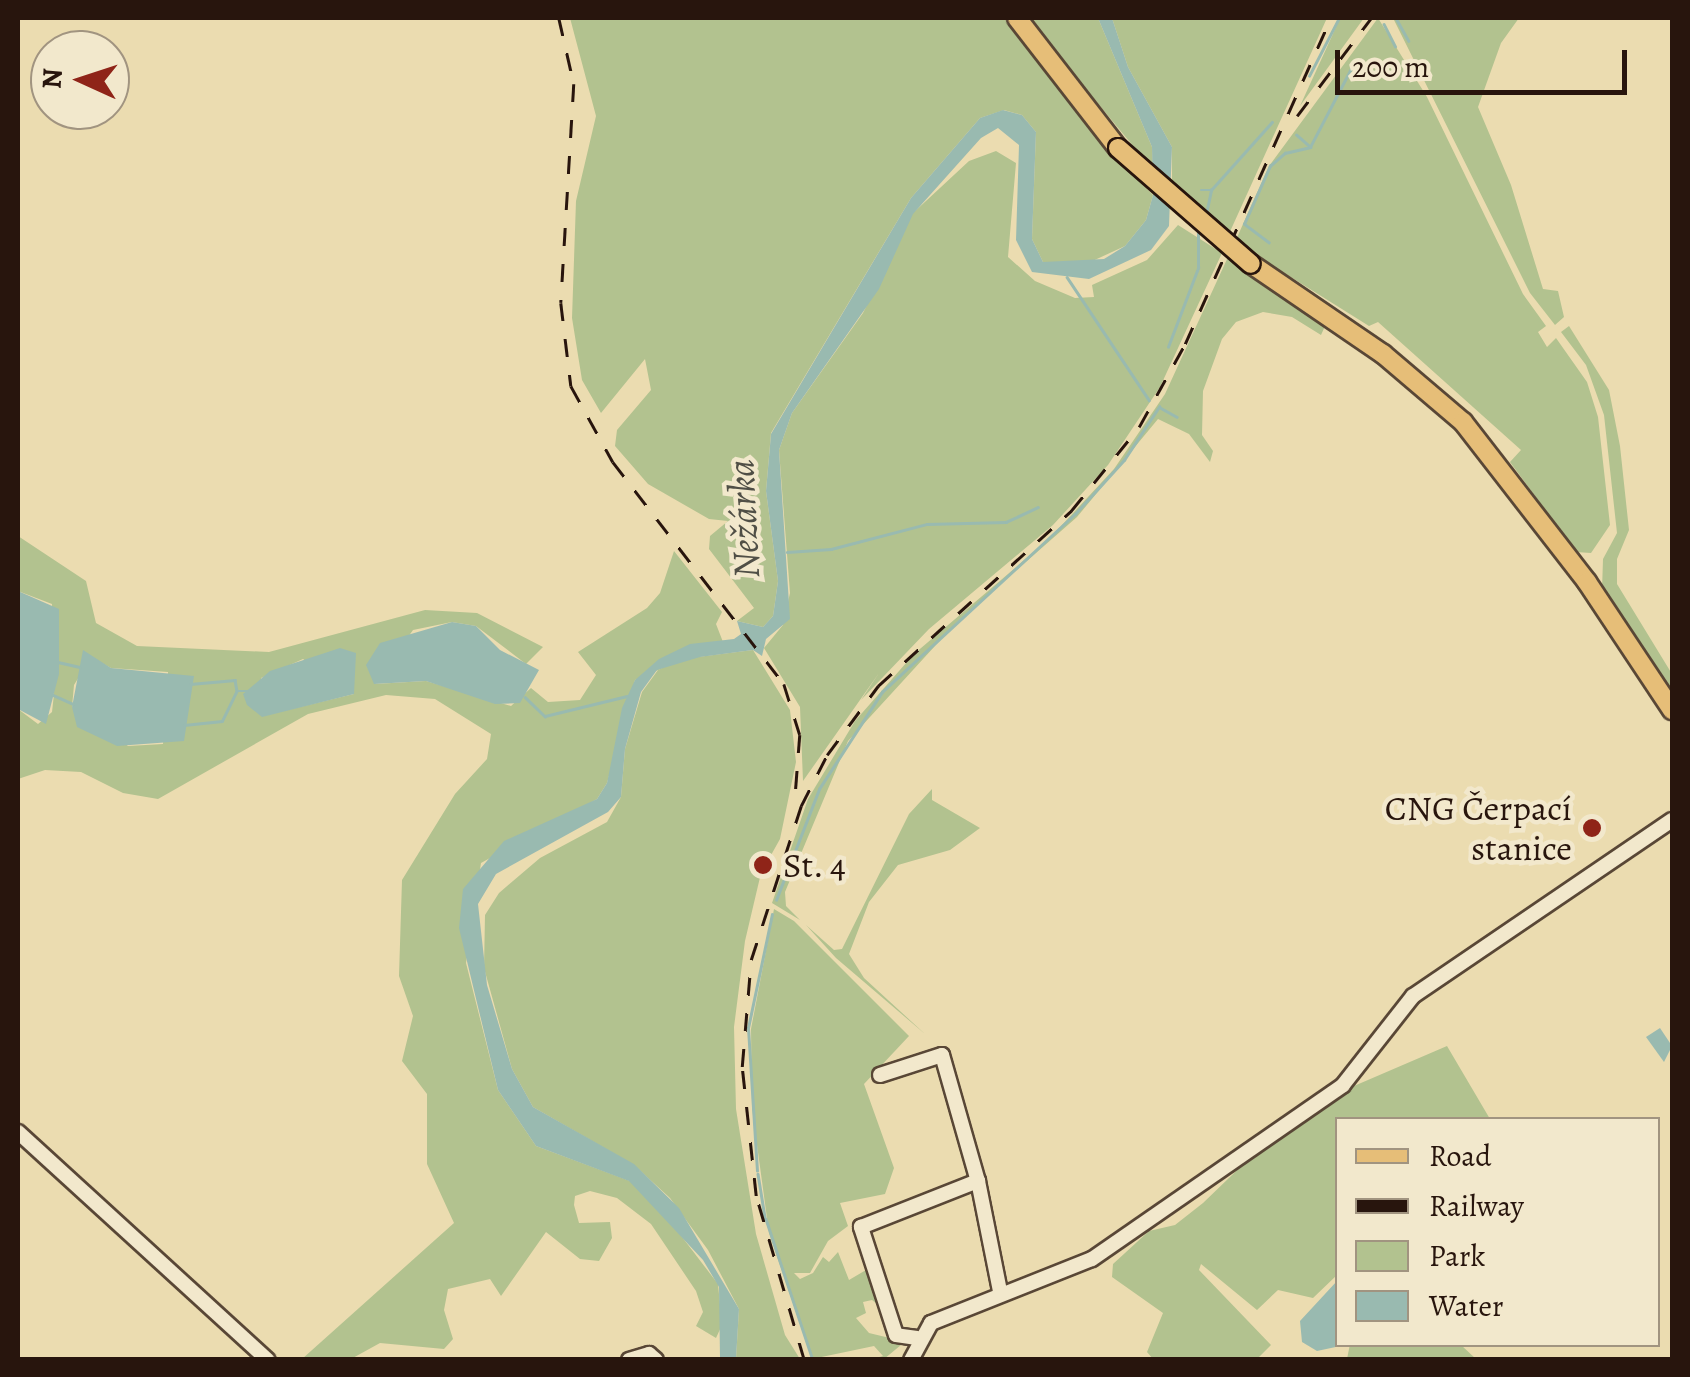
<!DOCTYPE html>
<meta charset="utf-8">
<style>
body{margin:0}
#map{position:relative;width:1690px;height:1377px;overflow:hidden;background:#ebdcb0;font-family:Alegreya,serif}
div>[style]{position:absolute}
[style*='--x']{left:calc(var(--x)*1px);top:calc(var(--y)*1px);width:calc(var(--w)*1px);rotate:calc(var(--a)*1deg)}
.green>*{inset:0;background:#b2c28f}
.water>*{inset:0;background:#99bab0}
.stream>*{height:2.5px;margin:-1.25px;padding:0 1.25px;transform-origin:1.25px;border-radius:1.25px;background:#99bab0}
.roads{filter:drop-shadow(2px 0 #594736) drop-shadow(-2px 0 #594736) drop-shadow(0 2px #594736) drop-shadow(0 -2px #594736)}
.minor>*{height:14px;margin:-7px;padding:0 7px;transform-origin:7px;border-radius:7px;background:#f2e8cc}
.major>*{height:18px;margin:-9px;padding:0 9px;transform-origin:9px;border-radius:9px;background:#e6be78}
.rail>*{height:2.5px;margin-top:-1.25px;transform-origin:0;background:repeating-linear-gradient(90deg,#28150d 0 18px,transparent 0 36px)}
.bridges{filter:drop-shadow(2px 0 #28150d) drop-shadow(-2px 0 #28150d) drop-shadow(0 2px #28150d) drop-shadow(0 -2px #28150d)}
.major-bridge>*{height:18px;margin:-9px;padding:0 9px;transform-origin:9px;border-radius:9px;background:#e6be78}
.dots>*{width:28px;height:28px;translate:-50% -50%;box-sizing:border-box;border:5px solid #f2e8cc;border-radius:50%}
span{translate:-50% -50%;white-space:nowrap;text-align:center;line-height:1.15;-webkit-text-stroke:9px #f2e8cc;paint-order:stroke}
.poi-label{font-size:35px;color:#28150d}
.right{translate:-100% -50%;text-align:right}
.left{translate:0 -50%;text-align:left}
.water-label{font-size:38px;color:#504f46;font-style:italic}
.frame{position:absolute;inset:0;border:20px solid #28150d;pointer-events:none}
.legend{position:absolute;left:1335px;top:1117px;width:325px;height:230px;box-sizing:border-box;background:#f2e8cc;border:2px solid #a19480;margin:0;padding:12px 18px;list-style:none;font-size:30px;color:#28150d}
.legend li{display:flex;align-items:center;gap:20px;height:50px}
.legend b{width:50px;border:2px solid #a19480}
.north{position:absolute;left:30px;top:30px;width:100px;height:100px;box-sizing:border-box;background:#f2e8cc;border:2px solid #a19480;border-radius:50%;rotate:273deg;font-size:28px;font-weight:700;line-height:40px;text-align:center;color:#28150d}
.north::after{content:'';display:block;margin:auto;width:35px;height:45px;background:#8f2418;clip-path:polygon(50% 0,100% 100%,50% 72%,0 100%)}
.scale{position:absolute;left:1335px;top:50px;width:292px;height:45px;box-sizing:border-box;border:5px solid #28150d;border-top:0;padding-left:12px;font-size:30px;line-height:35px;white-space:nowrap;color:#28150d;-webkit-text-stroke:8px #f2e8cc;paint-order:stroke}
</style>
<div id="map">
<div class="green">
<i style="clip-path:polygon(570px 18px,1004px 18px,1093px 134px,1153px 195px,1146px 220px,1125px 246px,1086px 264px,1043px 262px,1032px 239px,1036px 132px,1022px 115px,1004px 110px,980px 118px,911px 198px,771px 433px,766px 491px,778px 581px,773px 616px,763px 627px,737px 621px,754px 608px,709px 549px,710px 536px,728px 521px,709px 519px,648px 484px,615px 446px,617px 430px,651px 390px,645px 359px,601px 413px,582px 380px,572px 318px,576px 201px,596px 116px)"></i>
<i style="clip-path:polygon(1027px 18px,1098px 18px,1152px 147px,1153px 170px)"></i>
<i style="clip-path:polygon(1112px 18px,1327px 18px,1228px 236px,1172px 189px,1172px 147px,1128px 67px)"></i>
<i style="clip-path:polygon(1340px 18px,1364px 18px,1300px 106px,1332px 36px)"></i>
<i style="clip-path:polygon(1378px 18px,1427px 97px,1523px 294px,1546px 326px,1538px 332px,1547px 347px,1556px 338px,1587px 382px,1598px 417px,1610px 525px,1591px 553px,1576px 552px,1510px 462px,1521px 450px,1378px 322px,1369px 326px,1235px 242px,1269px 166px)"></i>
<i style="clip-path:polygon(1393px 18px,1519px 18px,1501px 43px,1478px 107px,1511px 185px,1543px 289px,1558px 291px,1564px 317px,1555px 325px,1530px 293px)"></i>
<i style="clip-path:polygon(996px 151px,1016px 163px,1008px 257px,1035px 281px,1075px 298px,1094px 297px,1092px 285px,1147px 260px,1178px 225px,1222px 253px,1160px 387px,1108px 465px,1053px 525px,929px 629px,861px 700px,879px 673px,803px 781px,800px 707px,764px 648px,783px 625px,790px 593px,779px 450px,792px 413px,863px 313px,912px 214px,969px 161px)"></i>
<i style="clip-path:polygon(1228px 257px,1326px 324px,1321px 335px,1292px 317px,1263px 312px,1236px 322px,1222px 339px,1203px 391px,1202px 435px,1213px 451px,1210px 462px,1189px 434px,1158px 419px,1077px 517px,956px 623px,848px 741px,785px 892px,786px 906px,800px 920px,772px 903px,808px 799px,855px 721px,914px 654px,1049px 539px,1114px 469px,1165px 394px)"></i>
<i style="clip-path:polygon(1569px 326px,1609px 390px,1620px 446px,1629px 530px,1617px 559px,1617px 584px,1672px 674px,1672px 693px,1602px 590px,1603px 559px,1617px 533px,1604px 415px,1586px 365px,1561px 332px)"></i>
<i style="clip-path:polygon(evenodd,18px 536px,86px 581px,96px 623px,137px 646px,269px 652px,425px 610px,477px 613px,543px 647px,526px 664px,476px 626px,452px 622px,413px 630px,375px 684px,426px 681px,511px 706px,531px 688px,548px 702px,580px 700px,596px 675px,578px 652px,647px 608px,660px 593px,674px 551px,722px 612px,716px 624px,723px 642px,635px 680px,607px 783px,597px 799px,481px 863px,466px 963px,498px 1090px,536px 1146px,630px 1181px,666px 1216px,718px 1284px,722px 1325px,716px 1338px,696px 1326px,703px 1312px,696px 1291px,651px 1224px,617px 1198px,590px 1191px,575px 1196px,574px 1205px,579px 1223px,610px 1222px,612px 1238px,599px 1261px,580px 1259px,546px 1232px,501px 1296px,490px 1279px,448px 1289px,444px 1310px,453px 1339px,444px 1349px,380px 1343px,351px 1359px,302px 1359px,454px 1223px,427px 1164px,427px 1094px,402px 1061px,413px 1016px,399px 976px,402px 880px,455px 794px,487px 759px,491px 734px,435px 699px,386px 695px,308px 714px,158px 799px,123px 793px,81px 772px,45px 770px,18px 779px,18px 709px,38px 724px,52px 712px,54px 694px,52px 604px,18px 591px,18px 536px,91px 657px,111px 668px,168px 672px,163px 744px,128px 746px,72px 707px,74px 685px,91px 657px,18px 536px,303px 659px,354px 694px,262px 716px,261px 678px,303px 659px)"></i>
<i style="clip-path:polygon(753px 650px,790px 710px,796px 762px,780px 839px,761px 873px,745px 941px,734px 1027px,736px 1109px,756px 1234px,785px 1335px,800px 1359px,736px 1359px,739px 1309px,708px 1250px,670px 1198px,634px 1165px,533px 1107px,512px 1069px,484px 968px,485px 915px,499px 893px,540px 858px,607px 822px,621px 797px,625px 749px,642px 692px,658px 670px,682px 659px)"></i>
<i style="clip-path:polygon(932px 789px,932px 800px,980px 828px,950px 850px,898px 865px,869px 902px,849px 954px,864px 978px,925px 1034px,836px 958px,806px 925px,834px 950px,842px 949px,909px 814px)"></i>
<i style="clip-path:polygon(774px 909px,794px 921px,909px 1036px,864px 1084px,894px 1168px,885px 1194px,840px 1203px,848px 1226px,828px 1241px,810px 1273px,794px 1273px,800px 1279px,813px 1273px,823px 1257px,829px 1262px,838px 1252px,849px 1280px,866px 1270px,882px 1308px,872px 1300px,863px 1302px,866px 1313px,856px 1318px,869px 1333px,898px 1340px,901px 1345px,884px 1359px,872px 1359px,883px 1356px,874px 1346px,812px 1359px,769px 1233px,752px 1108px,751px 1029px)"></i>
<i style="clip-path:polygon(1447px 1046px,1490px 1119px,1338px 1120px,1337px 1275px,1313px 1298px,1278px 1290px,1257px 1310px,1201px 1264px,1199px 1270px,1271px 1345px,1257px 1359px,1153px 1359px,1147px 1352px,1163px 1313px,1112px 1277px,1113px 1264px,1149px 1231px,1175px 1225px,1203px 1203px,1257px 1151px,1347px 1089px)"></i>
<i style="clip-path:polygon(1350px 1344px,1461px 1345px,1476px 1359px,1347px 1359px)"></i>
</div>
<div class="water">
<i style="clip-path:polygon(1098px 18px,1112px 18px,1128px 67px,1172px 147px,1169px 226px,1151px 250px,1089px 279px,1032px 272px,1016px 240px,1019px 145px,998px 128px,981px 138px,913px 214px,879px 289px,792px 413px,779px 450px,790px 619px,766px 639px,762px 656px,753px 650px,700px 657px,657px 670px,641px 692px,625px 749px,621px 797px,608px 812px,496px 874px,478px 904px,487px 985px,512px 1069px,533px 1107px,634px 1164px,679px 1208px,739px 1309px,736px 1359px,720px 1359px,719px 1287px,703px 1260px,629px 1181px,536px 1146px,498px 1090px,459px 928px,463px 889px,504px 841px,597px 799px,607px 783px,622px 708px,635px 680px,659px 659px,690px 644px,734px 639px,741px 634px,737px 621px,763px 627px,773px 616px,778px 581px,766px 491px,771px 434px,911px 198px,980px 118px,1003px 110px,1022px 115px,1036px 132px,1032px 239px,1043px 262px,1104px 259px,1125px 246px,1146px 220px,1153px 195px,1152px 147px)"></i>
<i style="clip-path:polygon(18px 591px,59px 609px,59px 674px,46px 724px,18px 709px)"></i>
<i style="clip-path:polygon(452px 622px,476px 626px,500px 650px,539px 670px,520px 703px,495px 704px,426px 681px,374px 684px,366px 665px,380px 643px)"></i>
<i style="clip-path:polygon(340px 648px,356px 653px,354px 694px,262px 717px,247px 705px,243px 694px,270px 671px)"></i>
<i style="clip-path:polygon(83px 650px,111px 668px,194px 676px,184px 741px,117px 746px,77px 727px,72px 707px)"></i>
<i style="clip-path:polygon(1660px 1028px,1672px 1046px,1664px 1062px,1646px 1037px)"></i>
<i style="clip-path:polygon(1337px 1281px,1338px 1344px,1345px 1345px,1317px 1351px,1302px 1342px,1300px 1321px)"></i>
</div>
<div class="stream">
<i style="--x:1396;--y:18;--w:26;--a:61"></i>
<i style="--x:1384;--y:24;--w:25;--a:63"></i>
<i style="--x:1309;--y:76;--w:65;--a:-62.7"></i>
<i style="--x:1310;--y:147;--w:97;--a:-62.4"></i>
<i style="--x:1201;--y:190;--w:10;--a:0"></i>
<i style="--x:1211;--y:190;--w:91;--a:-48.1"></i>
<i style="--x:1206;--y:214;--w:25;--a:-78"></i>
<i style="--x:1269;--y:243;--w:31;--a:-143"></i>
<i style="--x:1244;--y:224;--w:64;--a:-65.9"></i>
<i style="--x:1270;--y:166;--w:20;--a:-41"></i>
<i style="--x:1285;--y:153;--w:26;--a:-13"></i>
<i style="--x:1310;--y:147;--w:18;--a:-139"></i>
<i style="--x:1067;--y:277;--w:148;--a:56.3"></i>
<i style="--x:1168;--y:347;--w:85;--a:-69.2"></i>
<i style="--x:1198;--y:268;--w:38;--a:-90"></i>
<i style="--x:1161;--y:408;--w:18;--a:29"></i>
<i style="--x:787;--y:552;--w:44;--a:-3.9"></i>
<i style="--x:831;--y:549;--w:99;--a:-14.6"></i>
<i style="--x:927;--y:524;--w:79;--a:-1.5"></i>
<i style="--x:1006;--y:522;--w:35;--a:-25"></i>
<i style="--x:58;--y:662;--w:22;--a:13"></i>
<i style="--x:190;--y:684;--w:45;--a:-5.1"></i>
<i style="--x:235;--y:680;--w:11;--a:80"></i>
<i style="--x:237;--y:691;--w:11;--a:0"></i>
<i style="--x:53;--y:695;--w:22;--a:24"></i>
<i style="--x:525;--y:697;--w:28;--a:44"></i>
<i style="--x:545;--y:716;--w:84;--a:-13.7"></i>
<i style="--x:184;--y:725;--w:38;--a:-6"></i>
<i style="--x:222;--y:721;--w:32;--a:-64"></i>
<i style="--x:776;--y:900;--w:119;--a:-68.8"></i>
<i style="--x:819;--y:789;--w:116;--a:-57"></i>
<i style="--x:882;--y:692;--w:263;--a:-42.7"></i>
<i style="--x:1075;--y:514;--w:73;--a:-47.8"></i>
<i style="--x:1124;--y:460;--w:64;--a:-56.6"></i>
<i style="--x:757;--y:1171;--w:143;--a:-93.6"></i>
<i style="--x:748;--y:1028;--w:116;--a:-78.1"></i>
<i style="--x:758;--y:1174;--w:44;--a:80.8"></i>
<i style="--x:766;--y:1219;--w:145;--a:71.6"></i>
</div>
<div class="roads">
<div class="minor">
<i style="--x:880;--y:1075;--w:65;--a:-17.9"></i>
<i style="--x:942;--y:1055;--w:131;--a:74.1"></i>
<i style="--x:18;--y:1132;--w:338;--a:42.4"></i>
<i style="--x:917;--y:1338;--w:21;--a:-172"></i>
<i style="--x:896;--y:1335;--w:114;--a:-108"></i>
<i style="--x:861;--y:1227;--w:126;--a:-21.5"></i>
<i style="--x:978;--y:1181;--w:112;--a:78.7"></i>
<i style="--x:629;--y:1360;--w:21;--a:-17"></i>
<i style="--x:649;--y:1354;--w:9;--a:41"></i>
<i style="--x:911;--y:1360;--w:42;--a:-61.6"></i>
<i style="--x:931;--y:1323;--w:173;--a:-21.7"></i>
<i style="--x:1092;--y:1259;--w:305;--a:-34.7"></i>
<i style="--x:1343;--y:1085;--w:113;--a:-51.8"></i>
<i style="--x:1413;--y:996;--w:313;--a:-34.2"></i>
</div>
<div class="major">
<i style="--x:1017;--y:18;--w:165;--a:52.2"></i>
<i style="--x:1251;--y:264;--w:160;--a:34.3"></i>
<i style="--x:1383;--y:354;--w:105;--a:40.4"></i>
<i style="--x:1463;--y:422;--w:202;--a:52.2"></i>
<i style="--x:1587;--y:582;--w:154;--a:56.4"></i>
</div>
</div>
<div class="rail">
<i style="--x:559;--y:18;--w:68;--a:77.2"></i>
<i style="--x:574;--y:84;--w:219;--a:93.4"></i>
<i style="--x:561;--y:303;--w:84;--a:83.1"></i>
<i style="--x:571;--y:386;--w:87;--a:61.1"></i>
<i style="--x:613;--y:462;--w:280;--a:52.4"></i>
<i style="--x:784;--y:684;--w:53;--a:72.6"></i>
<i style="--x:800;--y:735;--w:65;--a:94.4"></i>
<i style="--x:1297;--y:116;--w:123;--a:-52.9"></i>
<i style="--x:804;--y:1360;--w:171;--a:-106.3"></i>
<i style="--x:756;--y:1196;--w:130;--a:-96.2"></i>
<i style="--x:742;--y:1067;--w:107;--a:-85.2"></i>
<i style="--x:751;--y:960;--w:162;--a:-72"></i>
<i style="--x:801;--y:806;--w:57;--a:-63"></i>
<i style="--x:827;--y:755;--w:86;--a:-53.5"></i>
<i style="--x:878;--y:686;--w:261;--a:-42.2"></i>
<i style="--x:1071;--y:511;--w:108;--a:-51"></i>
<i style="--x:1139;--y:427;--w:95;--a:-61"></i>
<i style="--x:1185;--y:344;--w:357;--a:-65.9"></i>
</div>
<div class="bridges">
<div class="major-bridge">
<i style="--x:1118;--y:148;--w:176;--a:41.1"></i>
</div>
</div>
<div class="dots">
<i style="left:1592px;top:828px;background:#8f2418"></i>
<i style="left:763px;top:865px;background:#8f2418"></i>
</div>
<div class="poi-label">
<span class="right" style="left:1572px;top:828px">CNG Čerpací<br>stanice</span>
<span class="left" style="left:783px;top:865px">St. 4</span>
</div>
<div class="water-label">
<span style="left:744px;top:519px;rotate:-93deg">Nežárka</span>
</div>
<div class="frame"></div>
<ul class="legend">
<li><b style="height:12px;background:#e6be78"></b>Road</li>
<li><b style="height:12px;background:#28150d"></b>Railway</li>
<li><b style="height:28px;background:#b2c28f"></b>Park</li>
<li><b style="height:28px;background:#99bab0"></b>Water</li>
</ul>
<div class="north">N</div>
<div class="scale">200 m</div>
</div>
